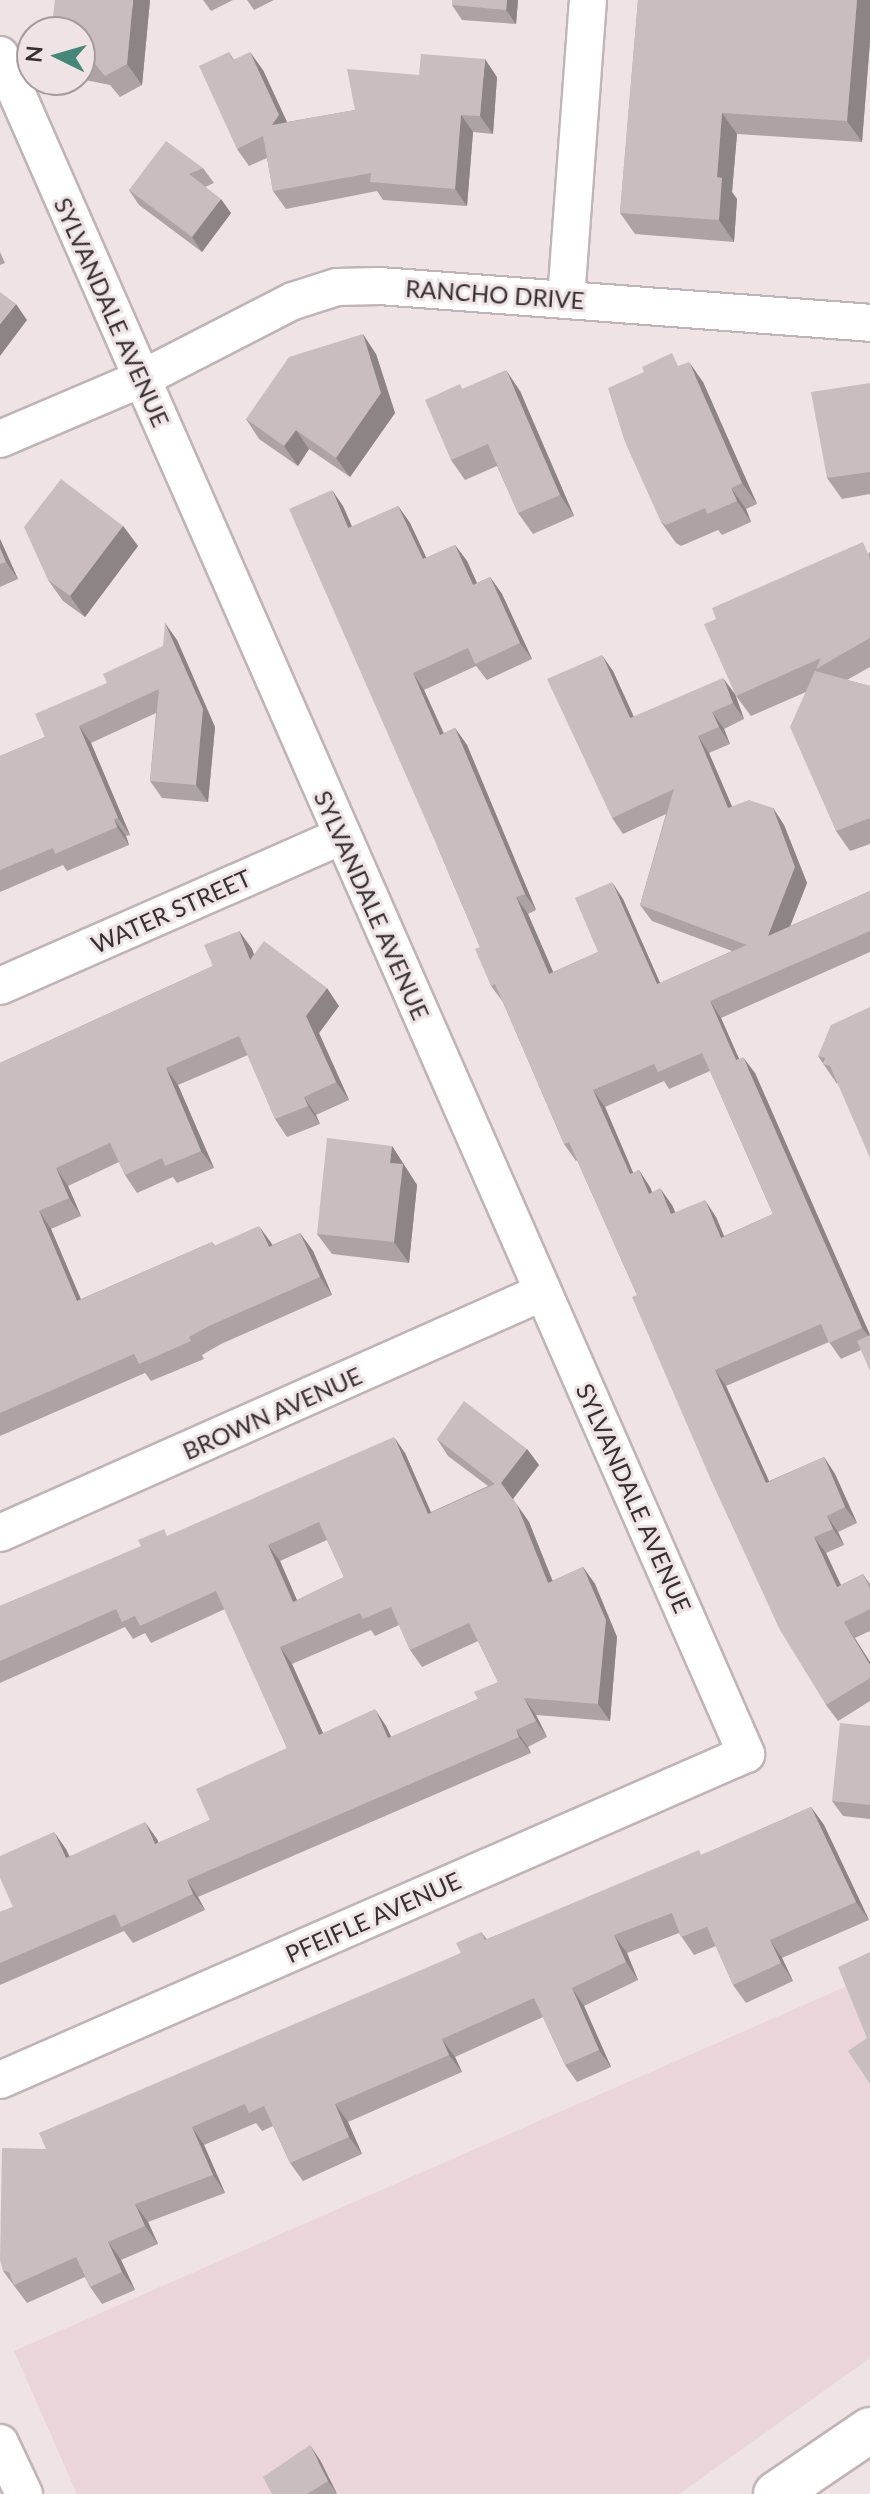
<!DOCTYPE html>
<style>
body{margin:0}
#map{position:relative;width:870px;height:2494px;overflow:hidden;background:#efe3e6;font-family:Lato,sans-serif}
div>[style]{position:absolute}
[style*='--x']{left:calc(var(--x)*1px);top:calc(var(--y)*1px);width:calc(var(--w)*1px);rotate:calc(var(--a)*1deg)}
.built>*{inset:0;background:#ead5da}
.roads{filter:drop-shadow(2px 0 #c0b4b7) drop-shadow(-2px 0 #c0b4b7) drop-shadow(0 2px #c0b4b7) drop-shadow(0 -2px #c0b4b7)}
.minor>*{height:36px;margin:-18px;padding:0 18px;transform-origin:18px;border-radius:18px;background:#fff}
.major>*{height:44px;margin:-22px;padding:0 22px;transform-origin:22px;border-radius:22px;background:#fff}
.wall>*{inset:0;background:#ada3a4}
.shaded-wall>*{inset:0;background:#8d8486}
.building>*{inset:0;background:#c9bdbf}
span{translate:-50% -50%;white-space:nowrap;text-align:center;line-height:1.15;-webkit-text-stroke:6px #efe3e6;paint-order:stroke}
.street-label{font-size:24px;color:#353032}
.north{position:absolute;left:16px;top:16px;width:80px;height:80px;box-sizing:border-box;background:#efe3e6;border:2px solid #a59b9e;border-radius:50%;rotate:275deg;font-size:22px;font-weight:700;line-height:32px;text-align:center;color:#353032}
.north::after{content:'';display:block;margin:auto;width:28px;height:36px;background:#448779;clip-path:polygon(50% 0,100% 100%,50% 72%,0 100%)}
</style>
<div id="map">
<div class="built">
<i style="clip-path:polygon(870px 1976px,870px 2358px,679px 2494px,77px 2494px,14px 2351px)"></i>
</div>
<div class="roads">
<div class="minor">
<i style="--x:0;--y:55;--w:1856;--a:66.29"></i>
<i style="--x:746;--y:1754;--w:814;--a:156.39"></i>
<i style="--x:566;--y:299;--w:300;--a:-85.8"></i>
<i style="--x:0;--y:439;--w:153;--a:-23.1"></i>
<i style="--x:141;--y:379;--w:171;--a:-27.2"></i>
<i style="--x:293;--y:301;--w:46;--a:-17.7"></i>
<i style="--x:337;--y:287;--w:43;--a:-1.3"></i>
<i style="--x:380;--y:286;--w:491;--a:4.3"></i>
<i style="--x:0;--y:986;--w:373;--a:-23.7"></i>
<i style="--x:0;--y:1533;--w:594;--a:-23.93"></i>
<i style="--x:0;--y:2443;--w:56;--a:64.8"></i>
</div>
<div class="major">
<i style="--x:776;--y:2494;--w:114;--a:-34.2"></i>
</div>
</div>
<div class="wall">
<i style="clip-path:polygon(150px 0,142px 85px,120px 97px,110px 85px,80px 79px,80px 32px)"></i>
<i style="clip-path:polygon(203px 0,233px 0,211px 11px)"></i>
<i style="clip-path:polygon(247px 0,274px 0,254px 10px)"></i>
<i style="clip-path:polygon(518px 0,516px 24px,462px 20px,452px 5px)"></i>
<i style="clip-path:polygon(638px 0,870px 0,870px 41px,862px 142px,737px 134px,732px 192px,737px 199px,734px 242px,635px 234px,620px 213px)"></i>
<i style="clip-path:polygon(229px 52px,234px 60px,263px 70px,287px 122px,355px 110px,419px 75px,497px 77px,493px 134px,473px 132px,467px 206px,383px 200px,377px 191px,286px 209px,273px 191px,267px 158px,249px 166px,237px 149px)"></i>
<i style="clip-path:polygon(203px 168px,214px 183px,205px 187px,231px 213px,202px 252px,139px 205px,129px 190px)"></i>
<i style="clip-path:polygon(0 252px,5px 263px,0 265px)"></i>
<i style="clip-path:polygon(376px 354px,395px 413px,350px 477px,309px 449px,298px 466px,259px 439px,246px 419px)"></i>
<i style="clip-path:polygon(680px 365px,703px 382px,757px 504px,746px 509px,751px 522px,722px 535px,718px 530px,681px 546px,676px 543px,661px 522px)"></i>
<i style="clip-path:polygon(870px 383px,870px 494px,842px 499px,827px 478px)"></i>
<i style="clip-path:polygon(463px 389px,520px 391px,574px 516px,533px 534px,518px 513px,497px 466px,465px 480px,451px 460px)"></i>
<i style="clip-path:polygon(evenodd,343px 506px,352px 527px,398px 506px,410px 523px,426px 558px,455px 545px,467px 561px,477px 583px,490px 577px,502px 594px,532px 659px,487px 680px,476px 666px,424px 690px,444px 733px,455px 728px,467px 745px,536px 910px,528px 914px,553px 972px,598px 952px,623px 899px,660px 983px,732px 951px,652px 921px,640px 905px,666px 814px,623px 834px,612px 818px,613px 671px,634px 717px,735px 694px,744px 719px,724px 729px,730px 744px,709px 753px,732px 807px,773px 808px,784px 825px,807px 883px,790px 926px,870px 891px,870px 952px,721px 1018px,739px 1059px,755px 1073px,870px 1335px,861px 1350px,841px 1359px,829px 1342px,726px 1386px,769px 1481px,824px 1457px,835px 1474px,857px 1523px,838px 1532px,844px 1545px,826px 1553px,841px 1585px,863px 1574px,870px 1584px,870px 1631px,855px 1638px,870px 1662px,870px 1701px,838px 1721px,826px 1705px,637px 1295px,577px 1160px,576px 1161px,564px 1144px,503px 1002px,491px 986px,480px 947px,438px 848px,343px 506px,710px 1071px,773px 1214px,724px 1236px,716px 1217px,675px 1212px,672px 1205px,652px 1192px,639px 1170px,633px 1173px,605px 1107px,664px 1081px,669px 1089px,710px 1071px)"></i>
<i style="clip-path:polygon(123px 526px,138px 546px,85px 617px,63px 601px,48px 580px)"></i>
<i style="clip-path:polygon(0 539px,18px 579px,0 587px)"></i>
<i style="clip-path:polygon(870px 552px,870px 667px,847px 680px,870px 686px,870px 844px,850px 851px,836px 831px,806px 692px,751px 716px,736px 696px)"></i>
<i style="clip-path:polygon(177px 640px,215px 727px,208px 802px,162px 798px,150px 781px,156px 713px,91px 743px,130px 835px,126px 836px,129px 845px,67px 871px,63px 865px,0 892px,0 756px,45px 737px,107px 683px)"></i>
<i style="clip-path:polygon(239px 931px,252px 949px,254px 955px,339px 1006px,319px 1033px,349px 1100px,316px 1115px,320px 1124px,287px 1137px,275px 1119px,248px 1055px,178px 1085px,214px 1168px,177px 1183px,173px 1177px,137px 1193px,125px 1175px,119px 1162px,68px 1186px,81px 1216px,51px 1229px,81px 1299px,212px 1242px,215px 1246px,272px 1245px,300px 1233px,313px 1251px,332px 1295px,221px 1344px,202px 1355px,204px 1359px,151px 1381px,145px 1373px,0 1436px,0 1063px,213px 966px)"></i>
<i style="clip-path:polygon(870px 1007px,837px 1084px,818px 1056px)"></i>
<i style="clip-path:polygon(392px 1146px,417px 1185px,409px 1263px,332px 1254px,317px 1234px)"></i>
<i style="clip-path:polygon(evenodd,437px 1439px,527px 1449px,539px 1465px,513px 1499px,529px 1522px,552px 1581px,583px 1567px,595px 1584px,617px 1637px,610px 1721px,536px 1715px,547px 1737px,528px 1747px,531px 1753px,198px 1897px,205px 1910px,133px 1943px,124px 1931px,0 1985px,0 1912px,13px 1907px,66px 1849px,69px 1856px,157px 1839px,158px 1843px,210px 1820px,287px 1748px,225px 1609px,151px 1643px,145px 1633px,133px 1639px,125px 1627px,0 1683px,0 1606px,169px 1536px,405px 1453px,431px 1512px,488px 1486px,448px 1456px,437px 1439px,327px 1540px,344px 1577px,297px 1600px,280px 1561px,327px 1540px,437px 1439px,399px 1625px,410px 1650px,422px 1667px,478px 1641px,498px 1682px,478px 1699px,391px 1737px,386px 1726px,323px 1733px,292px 1664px,371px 1630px,375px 1636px,399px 1625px)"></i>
<i style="clip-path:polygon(870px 1726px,870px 1819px,843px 1816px,832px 1801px)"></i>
<i style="clip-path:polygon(811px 1807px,824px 1825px,869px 1920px,782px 1958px,793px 1981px,746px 2003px,733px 1985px,716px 1946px,694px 1955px,679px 1933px,627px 1953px,638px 1980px,584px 2006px,611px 2067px,577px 2082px,565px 2065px,543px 2017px,455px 2057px,462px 2072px,348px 2122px,362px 2154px,303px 2181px,290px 2163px,273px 2126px,262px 2131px,256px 2123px,204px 2145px,225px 2193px,148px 2222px,158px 2244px,121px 2260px,135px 2290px,102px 2304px,90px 2287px,85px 2277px,27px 2303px,3px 2271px,46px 2149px,461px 1953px,481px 1932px,487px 1939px,702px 1855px)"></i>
<i style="clip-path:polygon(320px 2460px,337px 2494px,272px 2494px)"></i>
</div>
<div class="shaded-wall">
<i style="clip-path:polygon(133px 0,150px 0,142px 85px,127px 64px)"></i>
<i style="clip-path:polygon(507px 0,518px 0,516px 24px,506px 10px)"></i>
<i style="clip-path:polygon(857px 0,870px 0,870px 41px,862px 142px,847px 121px)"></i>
<i style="clip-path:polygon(250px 52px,263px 70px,292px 133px,272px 125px)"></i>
<i style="clip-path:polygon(485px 59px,497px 77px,493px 134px,480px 116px)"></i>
<i style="clip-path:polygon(722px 113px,737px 134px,732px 192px,737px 199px,734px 242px,719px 220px,717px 177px)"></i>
<i style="clip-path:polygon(461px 115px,473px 132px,467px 206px,455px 189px)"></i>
<i style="clip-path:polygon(221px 199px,231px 213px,202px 252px,192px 237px)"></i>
<i style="clip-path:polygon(16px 304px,27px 320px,0 356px,0 324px)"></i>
<i style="clip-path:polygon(363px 334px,376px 354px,395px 413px,350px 477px,336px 458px)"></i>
<i style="clip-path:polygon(689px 362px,703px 382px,757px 504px,742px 483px)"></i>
<i style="clip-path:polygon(506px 370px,520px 391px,574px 516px,560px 495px)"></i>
<i style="clip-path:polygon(296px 430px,309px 449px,298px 466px,284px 446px)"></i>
<i style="clip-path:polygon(731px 488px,746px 509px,751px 522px,737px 501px)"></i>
<i style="clip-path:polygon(332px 490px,343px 506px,360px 545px,348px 528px)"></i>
<i style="clip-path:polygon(398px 506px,410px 523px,435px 576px,423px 559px)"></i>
<i style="clip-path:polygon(123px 526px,138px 546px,85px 617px,70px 596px)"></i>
<i style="clip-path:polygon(0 539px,18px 579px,6px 562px,0 548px)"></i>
<i style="clip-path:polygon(455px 545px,467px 561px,485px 601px,473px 585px)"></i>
<i style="clip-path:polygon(490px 577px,502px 594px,532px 659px,520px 643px)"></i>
<i style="clip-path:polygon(165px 623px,177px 640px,215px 727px,208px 802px,196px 785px)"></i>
<i style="clip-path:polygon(602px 655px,613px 671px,642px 735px,630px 718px)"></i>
<i style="clip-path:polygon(413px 673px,424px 690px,451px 751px,440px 735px)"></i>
<i style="clip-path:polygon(723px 678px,735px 694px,744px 719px,733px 703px)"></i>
<i style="clip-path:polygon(712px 712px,724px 729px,730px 744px,719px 727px)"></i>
<i style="clip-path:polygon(79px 726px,91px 743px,130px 835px,118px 818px)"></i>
<i style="clip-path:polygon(455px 728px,467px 745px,536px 910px,525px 894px)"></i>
<i style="clip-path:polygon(698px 736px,709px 753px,740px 825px,728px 808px)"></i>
<i style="clip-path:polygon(773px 808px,784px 825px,807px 883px,780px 952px,768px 936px)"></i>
<i style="clip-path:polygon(114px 819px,126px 836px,129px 845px,117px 827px)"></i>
<i style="clip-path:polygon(612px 882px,623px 899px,668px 1001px,657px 984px)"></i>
<i style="clip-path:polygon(516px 897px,528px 914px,561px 990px,549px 974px)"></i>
<i style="clip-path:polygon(239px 931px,252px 949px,262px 977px,250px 960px)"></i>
<i style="clip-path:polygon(327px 988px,339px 1006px,319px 1033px,349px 1100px,336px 1082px,306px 1016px)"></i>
<i style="clip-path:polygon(710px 1001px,721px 1018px,747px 1077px,736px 1060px)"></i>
<i style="clip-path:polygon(743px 1057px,755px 1073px,870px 1335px,870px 1338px,862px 1328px)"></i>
<i style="clip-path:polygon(166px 1068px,178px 1085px,214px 1168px,201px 1151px)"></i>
<i style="clip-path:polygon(593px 1090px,605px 1107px,641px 1191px,630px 1174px)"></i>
<i style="clip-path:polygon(304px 1097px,316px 1115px,320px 1124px,308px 1106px)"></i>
<i style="clip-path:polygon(392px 1146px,417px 1185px,409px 1263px,394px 1242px,390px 1163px)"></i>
<i style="clip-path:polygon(56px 1168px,68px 1186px,81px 1216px,69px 1198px)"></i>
<i style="clip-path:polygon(639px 1170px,650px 1187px,660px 1210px,649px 1194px)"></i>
<i style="clip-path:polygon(660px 1188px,672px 1205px,683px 1230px,671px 1214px)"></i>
<i style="clip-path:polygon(705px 1200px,716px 1217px,732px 1255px,721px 1238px)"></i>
<i style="clip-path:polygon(39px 1211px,51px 1229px,89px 1319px,77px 1301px)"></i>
<i style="clip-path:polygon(259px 1226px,272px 1244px,281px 1265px,269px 1247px)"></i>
<i style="clip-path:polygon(300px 1233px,313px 1251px,332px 1295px,320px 1277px)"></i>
<i style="clip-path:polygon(715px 1370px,726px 1386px,777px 1499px,766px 1483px)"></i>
<i style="clip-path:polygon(394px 1437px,405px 1453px,439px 1531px,428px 1514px)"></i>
<i style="clip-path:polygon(527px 1449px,539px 1465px,512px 1500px,501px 1483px)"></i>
<i style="clip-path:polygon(824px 1457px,835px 1474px,857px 1523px,845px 1507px)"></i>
<i style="clip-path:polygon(517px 1505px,529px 1522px,560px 1599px,548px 1583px)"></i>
<i style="clip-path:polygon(827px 1516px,838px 1532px,844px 1545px,833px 1529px)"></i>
<i style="clip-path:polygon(814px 1537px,826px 1553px,849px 1603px,837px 1587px)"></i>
<i style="clip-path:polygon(268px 1545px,280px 1561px,305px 1619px,293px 1602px)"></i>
<i style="clip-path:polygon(583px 1567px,595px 1584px,617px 1637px,610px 1721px,598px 1704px)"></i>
<i style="clip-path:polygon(844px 1622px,870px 1662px,870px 1665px)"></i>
<i style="clip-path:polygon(280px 1647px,292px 1664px,331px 1751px,319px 1735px)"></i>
<i style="clip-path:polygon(524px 1698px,536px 1715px,547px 1737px,536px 1721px)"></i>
<i style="clip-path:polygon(375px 1709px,386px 1726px,400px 1755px,388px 1738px)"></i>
<i style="clip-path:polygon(516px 1730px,528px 1747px,531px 1753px,519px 1737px)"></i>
<i style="clip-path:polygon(811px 1807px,824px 1825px,869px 1920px,856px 1902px)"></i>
<i style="clip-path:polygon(145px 1822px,157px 1839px,166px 1861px,155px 1844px)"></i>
<i style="clip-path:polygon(54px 1832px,66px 1849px,78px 1875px,66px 1858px)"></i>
<i style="clip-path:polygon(187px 1880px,198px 1897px,205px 1910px,193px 1894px)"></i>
<i style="clip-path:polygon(614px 1935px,627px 1953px,638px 1980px,626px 1962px)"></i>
<i style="clip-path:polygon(770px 1940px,782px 1958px,793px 1981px,781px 1963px)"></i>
<i style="clip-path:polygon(572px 1988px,584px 2006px,611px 2067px,599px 2050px)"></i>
<i style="clip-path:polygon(442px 2039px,455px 2057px,462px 2072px,449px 2055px)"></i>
<i style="clip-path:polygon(335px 2104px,348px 2122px,362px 2154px,349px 2137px)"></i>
<i style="clip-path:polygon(192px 2127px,204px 2145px,225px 2193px,213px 2175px)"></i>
<i style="clip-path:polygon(135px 2204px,148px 2222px,158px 2244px,145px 2226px)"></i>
<i style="clip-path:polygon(108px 2242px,121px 2260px,135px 2290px,122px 2272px)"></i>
<i style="clip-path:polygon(310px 2445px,320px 2460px,337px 2494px,328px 2481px)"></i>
</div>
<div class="building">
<i style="clip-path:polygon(55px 0,133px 0,127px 64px,105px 76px,95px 64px,80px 61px,80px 32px,51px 32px)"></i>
<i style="clip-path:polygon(452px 0,507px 0,506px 10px,452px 5px)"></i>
<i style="clip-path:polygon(638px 0,857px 0,847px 121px,722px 113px,717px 177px,722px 178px,719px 220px,620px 213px)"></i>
<i style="clip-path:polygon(229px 52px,233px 60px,250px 52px,279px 115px,272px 125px,355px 110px,347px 69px,419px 75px,421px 54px,485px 59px,480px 116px,461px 115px,455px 189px,370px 182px,371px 173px,273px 191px,263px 136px,237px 149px,199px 66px)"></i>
<i style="clip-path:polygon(166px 141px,203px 168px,189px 174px,221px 199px,192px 237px,129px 190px)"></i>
<i style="clip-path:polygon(0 292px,16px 304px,0 324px)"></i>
<i style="clip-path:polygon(363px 334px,381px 393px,336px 458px,296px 430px,284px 446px,246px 419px,289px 357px)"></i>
<i style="clip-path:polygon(672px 353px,678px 366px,689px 362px,742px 483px,731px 488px,737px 501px,707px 514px,705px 508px,666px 525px,661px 522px,625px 442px,608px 388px,644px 372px,642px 367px)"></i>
<i style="clip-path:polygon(506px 370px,560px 495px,518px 513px,488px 444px,451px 460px,425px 400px,460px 384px,462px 389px)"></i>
<i style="clip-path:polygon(870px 383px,870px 472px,827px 478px,811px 392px)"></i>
<i style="clip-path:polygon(61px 479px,123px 526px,70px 596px,48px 580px,24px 527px)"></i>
<i style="clip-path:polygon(evenodd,332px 490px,348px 528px,398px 506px,423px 559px,455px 545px,473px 585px,490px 577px,520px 643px,475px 664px,468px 648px,413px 673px,440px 735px,455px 728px,525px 894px,516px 897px,549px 974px,598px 952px,575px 898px,612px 882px,657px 984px,747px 945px,640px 905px,674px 789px,612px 818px,547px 679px,602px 655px,630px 718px,723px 678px,733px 703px,712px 712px,719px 727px,698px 736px,728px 808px,749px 800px,773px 808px,795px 867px,768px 936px,870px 891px,870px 931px,710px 1001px,736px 1060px,743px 1057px,862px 1328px,829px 1343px,821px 1324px,715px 1370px,766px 1483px,824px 1457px,845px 1507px,827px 1516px,833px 1529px,814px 1537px,837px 1587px,863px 1574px,870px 1589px,870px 1609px,844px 1622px,870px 1665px,870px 1678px,826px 1705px,780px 1630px,711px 1480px,632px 1297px,637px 1295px,569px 1142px,564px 1144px,495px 984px,491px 986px,475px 949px,480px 947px,438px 848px,289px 509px,332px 490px,702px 1053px,773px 1214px,721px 1238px,705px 1200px,671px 1214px,660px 1188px,649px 1194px,639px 1170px,630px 1174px,593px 1090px,654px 1064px,658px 1072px,702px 1053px)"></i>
<i style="clip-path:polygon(863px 542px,870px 558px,870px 638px,816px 669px,821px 658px,736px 696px,704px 624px,716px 619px,712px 608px)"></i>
<i style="clip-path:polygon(0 548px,6px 562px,0 564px)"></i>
<i style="clip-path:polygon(165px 623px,203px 709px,196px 785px,150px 781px,159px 689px,79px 726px,118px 818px,114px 819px,117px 827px,55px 854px,53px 848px,0 870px,0 756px,45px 737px,35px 714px,107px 683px,103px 674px,163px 646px)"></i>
<i style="clip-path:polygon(815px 671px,870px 686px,870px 818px,836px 831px,790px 727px)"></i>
<i style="clip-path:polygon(239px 931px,250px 960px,264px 941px,327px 988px,306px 1016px,336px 1082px,304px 1097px,308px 1106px,275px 1119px,239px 1036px,166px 1068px,201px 1151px,165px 1166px,162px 1158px,125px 1175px,110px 1143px,56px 1168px,69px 1198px,39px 1211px,77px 1301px,212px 1242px,214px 1246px,259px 1226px,269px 1247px,300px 1233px,320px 1277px,209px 1326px,189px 1337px,191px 1341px,139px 1364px,134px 1354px,0 1413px,0 1063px,213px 966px,204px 945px)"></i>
<i style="clip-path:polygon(870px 1007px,870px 1158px,830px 1066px,823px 1064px,825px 1058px,818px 1056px,831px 1025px)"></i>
<i style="clip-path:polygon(327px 1138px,392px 1146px,390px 1163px,403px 1164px,394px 1242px,317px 1234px)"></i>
<i style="clip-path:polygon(870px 1335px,870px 1371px,857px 1341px)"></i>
<i style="clip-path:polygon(evenodd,464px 1401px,527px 1449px,501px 1483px,517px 1505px,548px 1583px,583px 1567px,606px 1620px,598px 1704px,524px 1698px,536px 1721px,516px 1730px,519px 1737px,187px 1880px,193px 1894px,121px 1927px,115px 1914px,0 1963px,0 1912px,13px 1907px,0 1878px,0 1856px,54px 1832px,66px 1858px,145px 1822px,155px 1844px,210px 1820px,196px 1789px,287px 1748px,216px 1591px,140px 1626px,135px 1616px,122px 1622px,116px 1609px,0 1661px,0 1606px,141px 1546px,138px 1540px,164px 1529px,167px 1536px,394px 1437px,428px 1514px,495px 1484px,437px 1439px,464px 1401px,319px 1522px,344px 1577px,293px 1602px,268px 1545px,319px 1522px,464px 1401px,391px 1607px,410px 1650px,469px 1623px,498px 1682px,474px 1692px,478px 1699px,388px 1738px,375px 1709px,319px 1735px,280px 1647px,360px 1613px,363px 1619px,391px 1607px)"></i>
<i style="clip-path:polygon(840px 1723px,870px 1726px,870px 1805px,832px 1801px)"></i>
<i style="clip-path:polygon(811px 1807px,856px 1902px,770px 1940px,781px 1963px,733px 1985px,707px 1927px,681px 1937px,672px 1913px,614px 1935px,626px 1962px,572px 1988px,599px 2050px,565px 2065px,534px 1998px,442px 2039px,449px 2055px,335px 2104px,349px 2137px,290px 2163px,264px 2106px,249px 2113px,245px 2104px,192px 2127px,213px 2175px,135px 2204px,145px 2226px,108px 2242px,122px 2272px,90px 2287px,76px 2257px,14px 2285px,9px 2272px,3px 2271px,0 2260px,2px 2148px,46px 2149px,39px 2133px,461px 1953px,456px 1943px,481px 1932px,485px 1940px,699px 1850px,701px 1855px)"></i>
<i style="clip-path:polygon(870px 1952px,870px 2084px,848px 2051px,867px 2038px,838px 1967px)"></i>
<i style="clip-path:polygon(310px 2445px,328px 2481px,307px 2494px,272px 2494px,263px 2477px)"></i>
</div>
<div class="street-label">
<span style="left:495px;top:294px;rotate:4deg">RANCHO DRIVE</span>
<span style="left:112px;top:312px;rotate:66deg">SYLVANDALE AVENUE</span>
<span style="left:372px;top:905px;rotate:66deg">SYLVANDALE AVENUE</span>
<span style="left:171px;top:911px;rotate:-24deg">WATER STREET</span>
<span style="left:272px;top:1413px;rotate:-24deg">BROWN AVENUE</span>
<span style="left:634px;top:1498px;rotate:66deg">SYLVANDALE AVENUE</span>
<span style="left:373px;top:1917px;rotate:-24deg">PFEIFLE AVENUE</span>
</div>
<div class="north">N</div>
</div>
